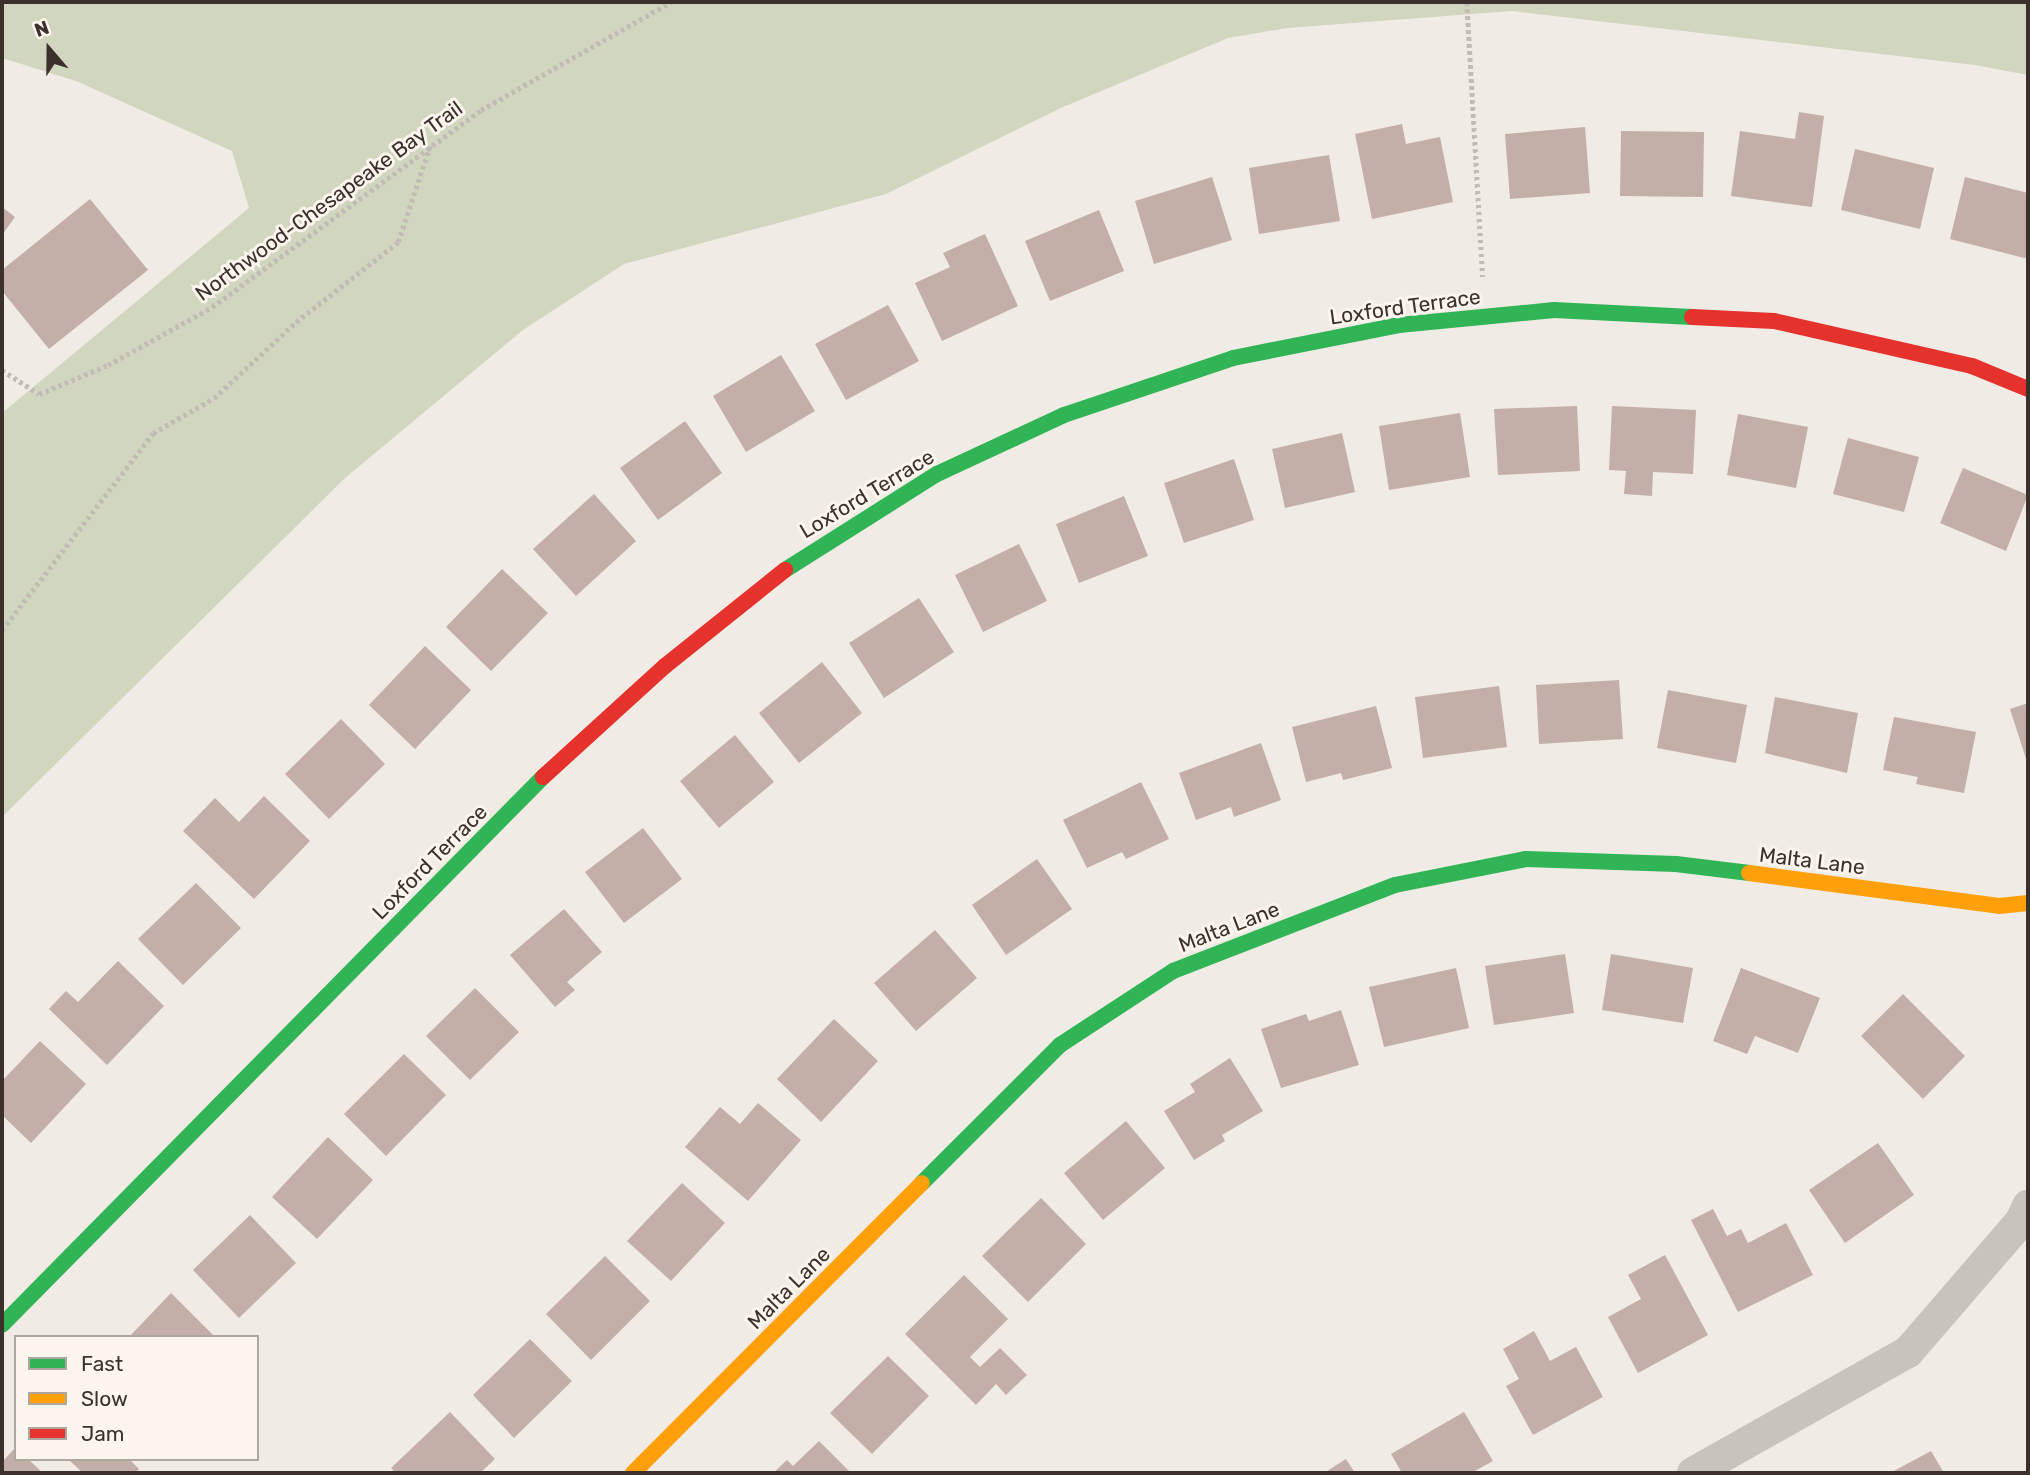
<!DOCTYPE html>
<style>
body{margin:0}
#map{position:relative;width:2030px;height:1475px;overflow:hidden;background:#f0ebe5;font-family:Rubik,sans-serif}
div>[style]{position:absolute}
[style*='--x']{left:calc(var(--x)*1px);top:calc(var(--y)*1px);width:calc(var(--w)*1px);rotate:calc(var(--a)*1deg)}
.green>*{inset:0;background:#d1d6bf}
.building>*{inset:0;background:#c3afa7}
.path>*{height:4.5px;margin-top:-2.25px;transform-origin:0;background:repeating-linear-gradient(90deg,#c2bbb6 0 3.5px,transparent 0 7px)}
.street>*{height:32px;margin:-16px;padding:0 16px;transform-origin:16px;border-radius:16px;background:#c9c3be}
.fast>*{height:16px;margin:-8px;padding:0 8px;transform-origin:8px;border-radius:8px;background:#30b455}
.slow>*{height:16px;margin:-8px;padding:0 8px;transform-origin:8px;border-radius:8px;background:#ff9f0a}
.jam>*{height:16px;margin:-8px;padding:0 8px;transform-origin:8px;border-radius:8px;background:#e5322d}
span{translate:-50% -50%;white-space:nowrap;text-align:center;line-height:1.15;-webkit-text-stroke:6px #fbf5ee;paint-order:stroke}
.street-label{font-size:21px;color:#3b302b}
.frame{position:absolute;inset:0;border:4px solid #3b302b;pointer-events:none}
.legend{position:absolute;left:14px;top:1335px;width:245px;height:126px;box-sizing:border-box;background:#fbf5ee;border:2px solid #aea6a0;margin:0;padding:9px 12px;list-style:none;font-size:21px;color:#3b302b}
.legend li{display:flex;align-items:center;gap:14px;height:35px}
.legend b{width:35px;border:2px solid #aea6a0}
.north{position:absolute;left:14px;top:14px;width:70px;height:70px;-webkit-text-stroke:5px #fbf5ee;paint-order:stroke;rotate:340deg;font-size:19px;font-weight:700;line-height:28px;text-align:center;color:#3b302b}
.north::after{content:'';display:block;margin:auto;width:24px;height:32px;background:#3b302b;clip-path:polygon(50% 0,100% 100%,50% 72%,0 100%)}
</style>
<div id="map">
<div class="green">
<i style="clip-path:polygon(2px 2px,2028px 2px,2028px 75px,1975px 65px,1512px 11px,1287px 28px,1228px 38px,1063px 107px,886px 194px,624px 264px,523px 330px,345px 478px,2px 817px,2px 413px,249px 208px,232px 151px,76px 81px,2px 58px)"></i>
</div>
<div class="building">
<i style="clip-path:polygon(1799px 112px,1824px 116px,1812px 207px,1731px 196px,1740px 131px,1795px 139px)"></i>
<i style="clip-path:polygon(1402px 124px,1406px 144px,1440px 137px,1453px 202px,1372px 219px,1355px 134px)"></i>
<i style="clip-path:polygon(1585px 127px,1590px 193px,1510px 199px,1505px 134px)"></i>
<i style="clip-path:polygon(1621px 131px,1704px 132px,1703px 197px,1620px 196px)"></i>
<i style="clip-path:polygon(1855px 149px,1934px 168px,1920px 229px,1841px 210px)"></i>
<i style="clip-path:polygon(1329px 155px,1340px 221px,1259px 234px,1249px 168px)"></i>
<i style="clip-path:polygon(1212px 177px,1232px 240px,1154px 264px,1135px 201px)"></i>
<i style="clip-path:polygon(1965px 177px,2028px 193px,2028px 259px,1950px 239px)"></i>
<i style="clip-path:polygon(90px 199px,148px 270px,49px 349px,2px 291px,2px 270px)"></i>
<i style="clip-path:polygon(2px 207px,15px 217px,2px 235px)"></i>
<i style="clip-path:polygon(1099px 210px,1124px 271px,1050px 301px,1025px 241px)"></i>
<i style="clip-path:polygon(985px 234px,1018px 306px,942px 341px,915px 283px,950px 267px,943px 253px)"></i>
<i style="clip-path:polygon(888px 305px,919px 361px,846px 400px,815px 344px)"></i>
<i style="clip-path:polygon(781px 355px,815px 411px,746px 452px,713px 396px)"></i>
<i style="clip-path:polygon(1577px 406px,1580px 471px,1498px 475px,1494px 409px)"></i>
<i style="clip-path:polygon(1612px 406px,1696px 410px,1693px 474px,1653px 472px,1652px 496px,1624px 494px,1626px 471px,1609px 470px)"></i>
<i style="clip-path:polygon(1460px 413px,1470px 477px,1389px 490px,1379px 426px)"></i>
<i style="clip-path:polygon(1738px 414px,1808px 427px,1796px 488px,1727px 475px)"></i>
<i style="clip-path:polygon(685px 421px,722px 473px,658px 520px,620px 468px)"></i>
<i style="clip-path:polygon(1342px 433px,1355px 492px,1285px 508px,1272px 449px)"></i>
<i style="clip-path:polygon(1848px 438px,1919px 457px,1904px 512px,1833px 494px)"></i>
<i style="clip-path:polygon(1234px 459px,1254px 520px,1184px 543px,1164px 483px)"></i>
<i style="clip-path:polygon(1963px 468px,2028px 495px,2006px 551px,1940px 523px)"></i>
<i style="clip-path:polygon(594px 494px,636px 541px,576px 596px,533px 549px)"></i>
<i style="clip-path:polygon(1124px 496px,1148px 556px,1079px 583px,1056px 524px)"></i>
<i style="clip-path:polygon(1019px 544px,1047px 601px,983px 632px,955px 575px)"></i>
<i style="clip-path:polygon(502px 569px,548px 613px,491px 671px,446px 627px)"></i>
<i style="clip-path:polygon(919px 598px,954px 652px,884px 698px,849px 643px)"></i>
<i style="clip-path:polygon(425px 646px,471px 690px,415px 749px,369px 705px)"></i>
<i style="clip-path:polygon(822px 662px,862px 713px,799px 763px,759px 713px)"></i>
<i style="clip-path:polygon(1619px 680px,1623px 739px,1539px 744px,1536px 685px)"></i>
<i style="clip-path:polygon(1499px 686px,1507px 747px,1423px 758px,1415px 697px)"></i>
<i style="clip-path:polygon(1668px 690px,1747px 705px,1736px 763px,1657px 748px)"></i>
<i style="clip-path:polygon(1775px 697px,1858px 713px,1847px 773px,1765px 753px)"></i>
<i style="clip-path:polygon(2028px 703px,2028px 765px,2010px 709px)"></i>
<i style="clip-path:polygon(1376px 706px,1392px 768px,1343px 780px,1341px 773px,1306px 782px,1292px 727px)"></i>
<i style="clip-path:polygon(1894px 717px,1976px 732px,1964px 793px,1916px 784px,1918px 777px,1883px 770px)"></i>
<i style="clip-path:polygon(341px 719px,385px 764px,329px 819px,285px 774px)"></i>
<i style="clip-path:polygon(735px 735px,774px 782px,719px 828px,680px 781px)"></i>
<i style="clip-path:polygon(1261px 743px,1281px 800px,1234px 817px,1231px 807px,1196px 820px,1179px 773px)"></i>
<i style="clip-path:polygon(1141px 782px,1169px 839px,1126px 859px,1122px 852px,1087px 868px,1063px 820px)"></i>
<i style="clip-path:polygon(264px 796px,310px 841px,254px 899px,183px 831px,215px 798px,239px 822px)"></i>
<i style="clip-path:polygon(643px 828px,682px 879px,624px 923px,585px 872px)"></i>
<i style="clip-path:polygon(1037px 859px,1072px 909px,1006px 955px,972px 905px)"></i>
<i style="clip-path:polygon(196px 883px,241px 928px,183px 985px,138px 939px)"></i>
<i style="clip-path:polygon(564px 909px,602px 952px,567px 982px,575px 990px,555px 1007px,510px 955px)"></i>
<i style="clip-path:polygon(935px 930px,977px 978px,916px 1031px,874px 983px)"></i>
<i style="clip-path:polygon(1565px 954px,1574px 1013px,1494px 1025px,1485px 966px)"></i>
<i style="clip-path:polygon(1611px 954px,1693px 968px,1683px 1023px,1602px 1010px)"></i>
<i style="clip-path:polygon(118px 961px,164px 1006px,107px 1065px,49px 1009px,66px 991px,78px 1002px)"></i>
<i style="clip-path:polygon(1456px 968px,1469px 1028px,1384px 1047px,1369px 987px)"></i>
<i style="clip-path:polygon(1741px 968px,1820px 998px,1798px 1053px,1755px 1036px,1747px 1054px,1713px 1041px)"></i>
<i style="clip-path:polygon(475px 988px,519px 1032px,470px 1080px,426px 1036px)"></i>
<i style="clip-path:polygon(1903px 994px,1965px 1056px,1923px 1099px,1861px 1036px)"></i>
<i style="clip-path:polygon(1341px 1010px,1359px 1065px,1281px 1088px,1261px 1029px,1306px 1014px,1309px 1021px)"></i>
<i style="clip-path:polygon(834px 1019px,878px 1061px,821px 1122px,777px 1079px)"></i>
<i style="clip-path:polygon(40px 1041px,86px 1084px,31px 1143px,2px 1115px,2px 1081px)"></i>
<i style="clip-path:polygon(404px 1054px,446px 1095px,386px 1156px,344px 1114px)"></i>
<i style="clip-path:polygon(1230px 1058px,1263px 1111px,1222px 1135px,1225px 1141px,1194px 1160px,1164px 1111px,1195px 1092px,1190px 1084px)"></i>
<i style="clip-path:polygon(758px 1103px,801px 1140px,748px 1201px,685px 1147px,720px 1107px,740px 1124px)"></i>
<i style="clip-path:polygon(1126px 1121px,1165px 1168px,1103px 1220px,1064px 1173px)"></i>
<i style="clip-path:polygon(328px 1137px,373px 1180px,317px 1239px,272px 1197px)"></i>
<i style="clip-path:polygon(1878px 1143px,1914px 1195px,1845px 1243px,1809px 1190px)"></i>
<i style="clip-path:polygon(682px 1183px,725px 1223px,671px 1281px,627px 1241px)"></i>
<i style="clip-path:polygon(1041px 1198px,1086px 1244px,1028px 1302px,982px 1256px)"></i>
<i style="clip-path:polygon(1713px 1209px,1727px 1236px,1741px 1229px,1748px 1243px,1786px 1223px,1813px 1275px,1738px 1312px,1691px 1220px)"></i>
<i style="clip-path:polygon(250px 1215px,296px 1263px,239px 1318px,193px 1270px)"></i>
<i style="clip-path:polygon(1665px 1255px,1708px 1335px,1638px 1373px,1608px 1317px,1641px 1299px,1628px 1275px)"></i>
<i style="clip-path:polygon(605px 1256px,650px 1301px,591px 1360px,546px 1314px)"></i>
<i style="clip-path:polygon(964px 1275px,1008px 1319px,970px 1357px,980px 1367px,1000px 1348px,1027px 1375px,1006px 1395px,996px 1384px,976px 1405px,905px 1334px)"></i>
<i style="clip-path:polygon(171px 1293px,215px 1337px,129px 1337px)"></i>
<i style="clip-path:polygon(1534px 1331px,1550px 1361px,1576px 1347px,1603px 1397px,1533px 1435px,1506px 1386px,1519px 1379px,1503px 1349px)"></i>
<i style="clip-path:polygon(530px 1339px,572px 1381px,514px 1438px,473px 1395px)"></i>
<i style="clip-path:polygon(888px 1356px,929px 1396px,872px 1454px,830px 1413px)"></i>
<i style="clip-path:polygon(450px 1412px,495px 1459px,480px 1473px,396px 1473px,391px 1468px)"></i>
<i style="clip-path:polygon(1464px 1412px,1493px 1461px,1471px 1473px,1402px 1473px,1391px 1454px)"></i>
<i style="clip-path:polygon(819px 1441px,851px 1473px,773px 1473px,787px 1460px,793px 1466px)"></i>
<i style="clip-path:polygon(16px 1447px,16px 1459px,28px 1459px,43px 1473px,2px 1473px,2px 1462px)"></i>
<i style="clip-path:polygon(1931px 1451px,1944px 1473px,1890px 1473px)"></i>
<i style="clip-path:polygon(68px 1459px,129px 1459px,139px 1469px,135px 1473px,83px 1473px)"></i>
<i style="clip-path:polygon(1346px 1459px,1355px 1473px,1324px 1473px)"></i>
</div>
<div class="path">
<i style="--x:1467;--y:2;--w:275;--a:86.7"></i>
<i style="--x:2;--y:370;--w:44;--a:33"></i>
<i style="--x:39;--y:394;--w:75;--a:-22.8"></i>
<i style="--x:108;--y:365;--w:119;--a:-29.1"></i>
<i style="--x:212;--y:307;--w:333;--a:-36.2"></i>
<i style="--x:481;--y:110;--w:219;--a:-29.6"></i>
<i style="--x:2;--y:630;--w:248;--a:-52.5"></i>
<i style="--x:153;--y:433;--w:70;--a:-29.8"></i>
<i style="--x:214;--y:398;--w:112;--a:-42.8"></i>
<i style="--x:296;--y:322;--w:130;--a:-38.1"></i>
<i style="--x:398;--y:242;--w:101;--a:-71.6"></i>
</div>
<div class="street">
<i style="--x:1693;--y:1473;--w:247;--a:-29.4"></i>
<i style="--x:1908;--y:1352;--w:173;--a:-49.2"></i>
<i style="--x:2021;--y:1221;--w:17;--a:-65"></i>
</div>
<div class="fast">
<i style="--x:785;--y:570;--w:180;--a:-32.3"></i>
<i style="--x:937;--y:474;--w:140;--a:-24.9"></i>
<i style="--x:1064;--y:415;--w:178;--a:-18.6"></i>
<i style="--x:1233;--y:358;--w:169;--a:-11.2"></i>
<i style="--x:1399;--y:325;--w:156;--a:-5.5"></i>
<i style="--x:1554;--y:310;--w:138;--a:2.9"></i>
<i style="--x:922;--y:1183;--w:195;--a:-45"></i>
<i style="--x:1060;--y:1045;--w:135;--a:-33.2"></i>
<i style="--x:1173;--y:971;--w:238;--a:-21.2"></i>
<i style="--x:1395;--y:885;--w:134;--a:-11.2"></i>
<i style="--x:1526;--y:859;--w:150;--a:1.9"></i>
<i style="--x:1676;--y:864;--w:74;--a:7"></i>
<i style="--x:2;--y:1325;--w:770;--a:-45.37"></i>
</div>
<div class="slow">
<i style="--x:1749;--y:873;--w:252;--a:7.5"></i>
<i style="--x:1999;--y:906;--w:29;--a:-6"></i>
<i style="--x:633;--y:1473;--w:409;--a:-45.1"></i>
</div>
<div class="jam">
<i style="--x:1692;--y:317;--w:82;--a:2.8"></i>
<i style="--x:1774;--y:321;--w:203;--a:12.8"></i>
<i style="--x:1972;--y:366;--w:61;--a:22.3"></i>
<i style="--x:543;--y:777;--w:165;--a:-42.3"></i>
<i style="--x:665;--y:666;--w:154;--a:-38.7"></i>
</div>
<div class="street-label">
<span style="left:329px;top:201px;rotate:-36deg">Northwood-Chesapeake Bay Trail</span>
<span style="left:1405px;top:307px;rotate:-8deg">Loxford Terrace</span>
<span style="left:867px;top:494px;rotate:-31deg">Loxford Terrace</span>
<span style="left:1812px;top:861px;rotate:7deg">Malta Lane</span>
<span style="left:430px;top:862px;rotate:-45deg">Loxford Terrace</span>
<span style="left:1229px;top:927px;rotate:-21deg">Malta Lane</span>
<span style="left:789px;top:1288px;rotate:-45deg">Malta Lane</span>
</div>
<div class="frame"></div>
<ul class="legend">
<li><b style="height:9px;background:#30b455"></b>Fast</li>
<li><b style="height:9px;background:#ff9f0a"></b>Slow</li>
<li><b style="height:9px;background:#e5322d"></b>Jam</li>
</ul>
<div class="north">N</div>
</div>
